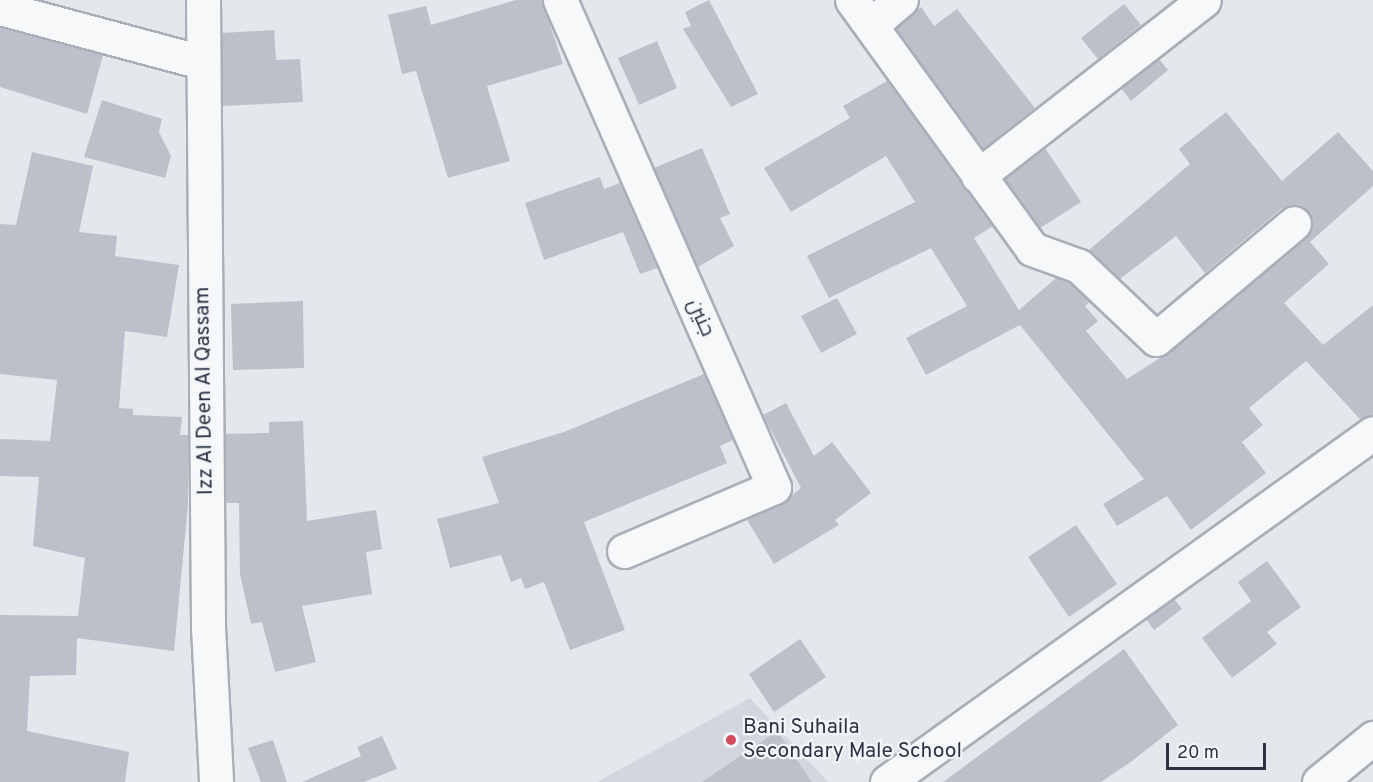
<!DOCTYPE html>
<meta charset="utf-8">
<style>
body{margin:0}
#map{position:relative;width:1373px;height:782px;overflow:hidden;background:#e4e7ec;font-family:Overpass,Cairo,sans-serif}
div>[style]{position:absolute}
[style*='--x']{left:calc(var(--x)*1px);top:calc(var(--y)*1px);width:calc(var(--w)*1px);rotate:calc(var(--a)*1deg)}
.built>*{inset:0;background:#d2d6de}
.building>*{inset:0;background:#bbc0ca}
.roads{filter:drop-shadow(2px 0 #a9aeb7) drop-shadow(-2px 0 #a9aeb7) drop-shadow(0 2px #a9aeb7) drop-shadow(0 -2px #a9aeb7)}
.minor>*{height:33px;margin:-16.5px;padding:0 16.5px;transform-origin:16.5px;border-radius:16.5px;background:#f7f8fa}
.dots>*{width:16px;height:16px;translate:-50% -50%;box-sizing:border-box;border:3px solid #f4f6f9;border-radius:50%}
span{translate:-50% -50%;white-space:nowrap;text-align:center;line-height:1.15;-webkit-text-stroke:4.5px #f4f6f9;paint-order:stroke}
.street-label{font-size:21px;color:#2b3445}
.poi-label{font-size:21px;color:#2b3445}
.left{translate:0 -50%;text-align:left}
.scale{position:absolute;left:1166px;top:743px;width:100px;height:27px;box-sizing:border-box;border:3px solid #2b3445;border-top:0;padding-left:8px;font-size:18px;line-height:21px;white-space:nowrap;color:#2b3445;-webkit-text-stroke:4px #f4f6f9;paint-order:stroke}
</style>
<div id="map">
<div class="built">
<i style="clip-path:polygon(750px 698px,828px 782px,597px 782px)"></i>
</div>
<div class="building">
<i style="clip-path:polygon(516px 0,542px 0,563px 64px,487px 86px,510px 161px,448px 178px,416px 71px,402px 74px,388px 15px,426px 6px,431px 25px)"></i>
<i style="clip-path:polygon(709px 0,758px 94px,731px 107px,683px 29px,691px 26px,685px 12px)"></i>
<i style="clip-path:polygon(1124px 4px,1141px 25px,1098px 59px,1081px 38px)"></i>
<i style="clip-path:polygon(921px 7px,934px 26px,957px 9px,1035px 108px,983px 149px,896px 29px)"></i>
<i style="clip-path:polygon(0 28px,103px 55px,87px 114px,0 87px)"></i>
<i style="clip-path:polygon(274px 30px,276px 60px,300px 59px,303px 102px,223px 106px,222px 33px)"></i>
<i style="clip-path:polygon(657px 41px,677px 88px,639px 105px,618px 58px)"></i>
<i style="clip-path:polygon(1159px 59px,1168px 70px,1131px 101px,1121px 88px)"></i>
<i style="clip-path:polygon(887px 81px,993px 226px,974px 238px,1019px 310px,1056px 278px,1069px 282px,1090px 302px,1085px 306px,1098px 321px,1086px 331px,1127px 379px,1168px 353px,1306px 237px,1312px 219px,1300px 205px,1282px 208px,1205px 273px,1176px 236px,1120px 279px,1089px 250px,1190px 164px,1179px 149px,1226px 112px,1282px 181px,1338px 132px,1373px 171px,1373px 186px,1310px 242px,1329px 264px,1284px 303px,1323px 345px,1373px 305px,1373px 415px,1360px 419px,1306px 361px,1249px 408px,1263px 425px,1242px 442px,1266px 473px,1191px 530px,1167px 496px,1117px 526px,1103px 504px,1144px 479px,1020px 325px,926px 375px,906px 338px,967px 306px,931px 248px,829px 298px,807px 256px,915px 202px,886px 156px,791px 212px,764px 168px,850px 118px,843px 106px)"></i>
<i style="clip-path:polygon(102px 100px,162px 119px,159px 132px,171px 156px,165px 178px,84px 157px)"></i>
<i style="clip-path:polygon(702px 148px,730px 214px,720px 218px,734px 246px,698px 267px,654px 168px)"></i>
<i style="clip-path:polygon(1045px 148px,1081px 202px,1040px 228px,1005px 179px)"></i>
<i style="clip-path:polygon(32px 152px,93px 166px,79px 232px,117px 236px,115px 256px,179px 265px,167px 337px,125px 331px,119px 408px,133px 409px,133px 415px,182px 417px,180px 435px,188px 435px,188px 505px,174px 651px,77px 638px,76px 675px,30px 676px,27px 731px,129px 752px,125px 782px,0 782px,0 615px,78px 616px,85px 558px,33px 546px,39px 477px,0 476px,0 439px,50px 441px,57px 380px,0 374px,0 224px,16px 225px)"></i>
<i style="clip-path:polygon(600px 177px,604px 189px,620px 183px,657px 268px,640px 274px,623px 232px,544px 260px,525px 203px)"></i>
<i style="clip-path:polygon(837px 298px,857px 334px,821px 353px,801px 316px)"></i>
<i style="clip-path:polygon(303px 301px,304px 368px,233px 370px,231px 304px)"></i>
<i style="clip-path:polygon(704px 374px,733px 440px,720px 446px,727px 463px,584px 522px,625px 630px,570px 650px,544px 582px,525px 589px,521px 578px,511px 582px,501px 555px,450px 568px,437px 519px,499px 503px,482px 457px,564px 432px)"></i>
<i style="clip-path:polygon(786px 403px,814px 456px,832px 442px,871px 493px,835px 520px,839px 525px,774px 564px,747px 520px,781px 504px,801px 488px,763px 415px)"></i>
<i style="clip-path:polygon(303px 421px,307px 521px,376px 510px,382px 549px,366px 552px,372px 594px,302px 606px,316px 662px,275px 672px,262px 622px,251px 624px,240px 574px,239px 503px,226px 503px,225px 434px,269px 433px,269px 422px)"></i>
<i style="clip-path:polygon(1076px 525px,1117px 584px,1069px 617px,1028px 557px)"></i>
<i style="clip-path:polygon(1267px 561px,1301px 607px,1267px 632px,1277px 644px,1232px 678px,1202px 638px,1251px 601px,1238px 582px)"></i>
<i style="clip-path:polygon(1174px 599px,1182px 609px,1154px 630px,1146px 619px)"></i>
<i style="clip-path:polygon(800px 639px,826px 677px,774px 712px,749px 674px)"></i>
<i style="clip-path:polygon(1124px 649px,1178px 725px,1132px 761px,1101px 782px,943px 782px)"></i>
<i style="clip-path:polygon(777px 731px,812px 782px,702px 782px)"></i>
<i style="clip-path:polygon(382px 736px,397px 769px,364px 782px,302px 782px,361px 756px,357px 747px)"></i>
<i style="clip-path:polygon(273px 740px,287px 782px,261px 782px,248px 748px)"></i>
</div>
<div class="roads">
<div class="minor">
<i style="--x:203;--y:0;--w:627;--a:89.54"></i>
<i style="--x:208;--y:627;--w:155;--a:87"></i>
<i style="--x:560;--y:0;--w:532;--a:66.28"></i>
<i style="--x:774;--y:487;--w:163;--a:156.9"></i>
<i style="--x:852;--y:0;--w:307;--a:54.1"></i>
<i style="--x:1032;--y:249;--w:50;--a:19.9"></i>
<i style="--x:1079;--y:266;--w:106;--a:43.5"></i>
<i style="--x:1156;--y:339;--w:180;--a:-40"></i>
<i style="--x:0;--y:8;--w:208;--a:15"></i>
<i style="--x:871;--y:25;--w:39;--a:-40"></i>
<i style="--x:978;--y:176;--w:286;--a:-37.9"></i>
<i style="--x:887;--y:782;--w:598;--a:-35.68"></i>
<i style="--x:1319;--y:782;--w:70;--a:-39.2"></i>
</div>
</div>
<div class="dots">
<i style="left:731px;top:740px;background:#d1495b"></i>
</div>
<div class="street-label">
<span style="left:700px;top:318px;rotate:66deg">جنين</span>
<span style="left:205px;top:391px;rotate:-91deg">Izz Al Deen Al Qassam</span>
</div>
<div class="poi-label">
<span class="left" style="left:743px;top:740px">Bani Suhaila<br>Secondary Male School</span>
</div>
<div class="scale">20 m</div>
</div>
